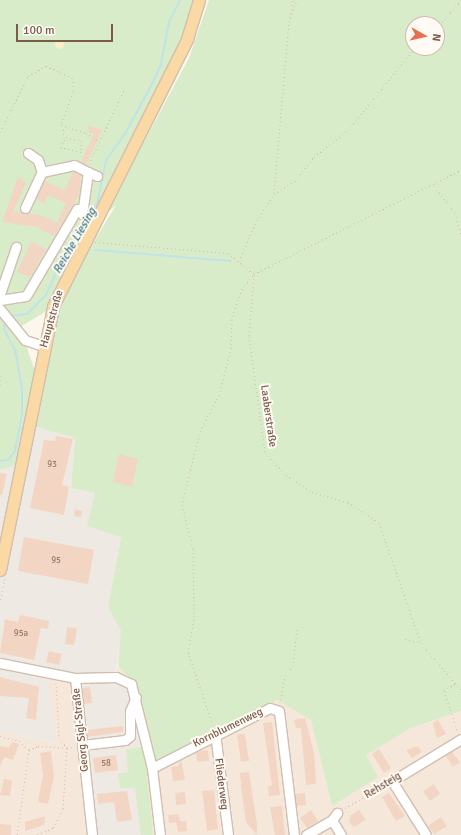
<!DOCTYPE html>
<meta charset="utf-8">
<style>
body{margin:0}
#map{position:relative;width:461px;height:835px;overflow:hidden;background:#fdf6ec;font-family:Signika,sans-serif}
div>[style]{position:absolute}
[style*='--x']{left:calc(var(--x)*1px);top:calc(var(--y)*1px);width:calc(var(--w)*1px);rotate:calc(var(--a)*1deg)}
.residential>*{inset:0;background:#f5e8da}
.industrial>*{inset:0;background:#efe9e4}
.green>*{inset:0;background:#d8ecc9}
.sand>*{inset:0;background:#fcefc7}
.round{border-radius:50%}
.stream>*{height:2px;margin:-1px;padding:0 1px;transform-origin:1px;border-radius:1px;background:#bfe3e8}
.building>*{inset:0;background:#f3d5c3}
.path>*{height:1px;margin-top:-0.5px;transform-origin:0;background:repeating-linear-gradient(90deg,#d9b8a5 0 1px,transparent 0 4px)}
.roads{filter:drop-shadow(1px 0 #d1beb0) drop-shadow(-1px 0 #d1beb0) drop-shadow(0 1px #d1beb0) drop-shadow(0 -1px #d1beb0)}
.minor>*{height:9px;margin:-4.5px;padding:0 4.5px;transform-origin:4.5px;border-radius:4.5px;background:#fff}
.major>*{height:11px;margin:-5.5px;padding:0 5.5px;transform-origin:5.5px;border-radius:5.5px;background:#fbd9a5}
span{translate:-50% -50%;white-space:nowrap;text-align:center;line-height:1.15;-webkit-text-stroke:4px #fffaf3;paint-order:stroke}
.number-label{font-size:9px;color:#987a6a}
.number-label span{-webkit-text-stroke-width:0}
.street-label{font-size:11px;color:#7a5c4d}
.water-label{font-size:12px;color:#437c86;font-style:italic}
.north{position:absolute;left:405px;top:16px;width:40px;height:40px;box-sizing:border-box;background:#fffaf3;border:1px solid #cabbb1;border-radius:50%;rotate:98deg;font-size:11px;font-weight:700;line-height:16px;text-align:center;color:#7a5c4d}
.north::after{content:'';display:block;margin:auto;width:14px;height:18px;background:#e76f51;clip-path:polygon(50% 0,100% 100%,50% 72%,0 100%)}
.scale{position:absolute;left:16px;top:24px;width:97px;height:18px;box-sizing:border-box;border:2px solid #7a5c4d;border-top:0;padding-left:5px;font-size:12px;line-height:14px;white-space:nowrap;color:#7a5c4d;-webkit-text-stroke:3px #fffaf3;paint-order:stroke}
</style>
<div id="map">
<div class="residential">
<i style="clip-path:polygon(118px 665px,136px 687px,155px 763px,277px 700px,311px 719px,332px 806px,365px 755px,411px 728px,461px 711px,461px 835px,0 835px,0 732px,58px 743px,46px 677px,116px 673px)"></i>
</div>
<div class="industrial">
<i style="clip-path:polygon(32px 426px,75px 438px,71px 488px,95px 493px,121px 537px,108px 607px,122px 631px,116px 673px,127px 687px,136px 714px,142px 747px,126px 750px,128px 773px,118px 774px,135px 787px,141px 835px,87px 835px,71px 682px,46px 677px,59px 743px,0 732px,0 470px,25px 462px)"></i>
</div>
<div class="green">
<i style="clip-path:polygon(evenodd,0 0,197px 0,144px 142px,189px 58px,209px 0,461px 0,461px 711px,411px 728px,366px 755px,378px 777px,332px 806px,311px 720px,277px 700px,155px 763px,136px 687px,118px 665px,121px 631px,108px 607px,121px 537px,87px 526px,95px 493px,71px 488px,75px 438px,36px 427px,59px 311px,72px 278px,116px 205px,92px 226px,50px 309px,20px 327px,36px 374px,25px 462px,0 470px,0 0,413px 24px,437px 24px,437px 48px,413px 48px,413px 24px)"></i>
<i style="clip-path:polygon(142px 747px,147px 773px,153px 835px,141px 835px,135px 788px,120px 788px,118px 774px,128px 772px,126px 750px)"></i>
</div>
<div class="sand">
<i class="round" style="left:54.5px;top:39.5px;width:9px;height:9px"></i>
</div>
<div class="stream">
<i style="--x:95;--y:250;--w:136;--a:4.6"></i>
<i style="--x:8;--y:316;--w:19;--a:-6"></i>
<i style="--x:27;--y:314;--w:27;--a:-45"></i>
<i style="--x:46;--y:295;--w:45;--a:-65.1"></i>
<i style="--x:65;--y:254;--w:59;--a:-57.4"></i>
<i style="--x:97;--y:204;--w:45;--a:-78.4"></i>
<i style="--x:106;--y:160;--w:32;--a:-54"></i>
<i style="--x:125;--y:134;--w:59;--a:-61.7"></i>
<i style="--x:153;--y:82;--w:20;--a:-66"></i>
<i style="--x:161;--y:64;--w:43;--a:-79.2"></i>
<i style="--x:169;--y:22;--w:25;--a:-63"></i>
<i style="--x:0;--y:461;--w:8;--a:-7"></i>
<i style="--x:8;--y:460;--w:11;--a:-52"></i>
<i style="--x:15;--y:451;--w:36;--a:-79"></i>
<i style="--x:22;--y:416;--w:28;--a:-90"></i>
<i style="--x:22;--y:388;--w:39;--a:-100"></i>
<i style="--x:15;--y:350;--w:24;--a:-118"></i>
<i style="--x:4;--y:329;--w:10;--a:-84"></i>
</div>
<div class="building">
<i style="clip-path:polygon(89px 126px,102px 130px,86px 165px,81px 162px,94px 134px,88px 132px)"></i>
<i style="clip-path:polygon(73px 171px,81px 175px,79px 195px,54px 236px,36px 227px,2px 222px,18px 177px,26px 183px,13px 212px,40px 215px,57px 223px,66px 203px,48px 195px,45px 203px,36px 199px,44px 181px,65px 190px)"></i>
<i style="clip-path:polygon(31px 242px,46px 249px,30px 277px,17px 272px)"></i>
<i style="clip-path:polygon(56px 436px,73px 439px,62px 485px,69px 487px,64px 515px,30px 508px,44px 440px,55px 441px)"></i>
<i style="clip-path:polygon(119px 454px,138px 459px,132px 487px,113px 482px)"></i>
<i style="clip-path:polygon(0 473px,7px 474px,2px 495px,0 495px)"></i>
<i style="clip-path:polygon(75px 509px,82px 511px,81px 517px,74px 516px)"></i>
<i style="clip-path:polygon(24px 537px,94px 550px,88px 584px,18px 571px)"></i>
<i style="clip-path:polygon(20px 615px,49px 621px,48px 629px,41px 628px,34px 660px,0 653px,5px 619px,18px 622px)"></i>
<i style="clip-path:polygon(67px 627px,77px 628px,74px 645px,65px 644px)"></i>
<i style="clip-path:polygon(49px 651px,62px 654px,59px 665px,46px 662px)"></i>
<i style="clip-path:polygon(0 677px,39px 687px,36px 720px,26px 718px,29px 698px,0 696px)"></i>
<i style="clip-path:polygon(90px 687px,92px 703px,84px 704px,82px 688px)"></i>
<i style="clip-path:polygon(305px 718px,314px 753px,316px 784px,306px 785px,301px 728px,296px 728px,294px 720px)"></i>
<i style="clip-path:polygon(438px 720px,446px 734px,437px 738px,433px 723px)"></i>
<i style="clip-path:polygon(272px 722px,280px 795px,269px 796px,268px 786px,272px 785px,263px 723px)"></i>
<i style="clip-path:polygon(123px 726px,123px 732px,87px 737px,87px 730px)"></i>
<i style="clip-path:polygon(237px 734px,245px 734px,249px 761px,241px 762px)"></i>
<i style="clip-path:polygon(12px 742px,19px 744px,13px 760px,4px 757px,0 767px,0 746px,9px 748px)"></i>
<i style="clip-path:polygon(418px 746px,422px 752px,412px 758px,406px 750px)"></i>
<i style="clip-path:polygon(379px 749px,391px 768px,384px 773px,372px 754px)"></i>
<i style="clip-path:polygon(208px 750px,209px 761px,197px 762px,196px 752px)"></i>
<i style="clip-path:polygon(51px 751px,54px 776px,48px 804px,38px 802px,43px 775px,40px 753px)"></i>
<i style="clip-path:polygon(452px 752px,460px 762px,453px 767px,446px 756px)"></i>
<i style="clip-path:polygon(116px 755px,118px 770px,95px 773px,93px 758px)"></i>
<i style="clip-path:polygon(181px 760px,185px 780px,173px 781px,171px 767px,178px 766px)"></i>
<i style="clip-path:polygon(249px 772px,257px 824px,257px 835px,246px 822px,242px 794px,240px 773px)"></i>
<i style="clip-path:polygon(4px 779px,12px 780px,10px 796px,0 795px)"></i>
<i style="clip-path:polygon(434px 784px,440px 794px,430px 801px,423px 791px)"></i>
<i style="clip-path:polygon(214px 790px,218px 829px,207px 831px,202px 791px)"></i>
<i style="clip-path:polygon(127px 791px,132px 820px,117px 822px,114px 802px,98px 804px,97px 794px)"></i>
<i style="clip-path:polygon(185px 792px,186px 804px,176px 805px,175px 793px)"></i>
<i style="clip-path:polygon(305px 793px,306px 805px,296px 806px,295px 794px)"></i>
<i style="clip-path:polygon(389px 793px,405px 816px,396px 821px,382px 797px)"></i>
<i style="clip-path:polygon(282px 806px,285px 835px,275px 835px,270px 807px)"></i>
<i style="clip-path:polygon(311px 810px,318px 821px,307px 828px,300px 818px)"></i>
<i style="clip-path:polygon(359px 810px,366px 820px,354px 827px,349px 822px,351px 815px)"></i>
<i style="clip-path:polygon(179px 814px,180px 822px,169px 823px,168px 815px)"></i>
<i style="clip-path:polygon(45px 816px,44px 825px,25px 831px,25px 822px)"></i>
<i style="clip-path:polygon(441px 817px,447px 826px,434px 834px,428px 826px)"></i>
<i style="clip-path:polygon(186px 821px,187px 831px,178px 832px,176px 822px)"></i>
<i style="clip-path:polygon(0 824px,11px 825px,11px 835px,0 835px)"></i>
</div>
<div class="path">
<i style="--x:290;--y:17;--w:17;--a:-80"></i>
<i style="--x:437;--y:28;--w:37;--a:-49"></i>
<i style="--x:0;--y:132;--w:63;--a:-63.4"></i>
<i style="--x:28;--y:76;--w:21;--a:-29"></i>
<i style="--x:46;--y:66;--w:30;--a:24"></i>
<i style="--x:73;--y:78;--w:14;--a:90"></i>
<i style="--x:73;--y:92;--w:35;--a:110"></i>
<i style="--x:61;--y:125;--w:26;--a:18"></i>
<i style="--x:86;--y:133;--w:17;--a:33"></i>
<i style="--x:66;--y:137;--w:16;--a:15"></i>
<i style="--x:81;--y:141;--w:11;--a:90"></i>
<i style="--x:81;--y:152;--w:22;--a:-167"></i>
<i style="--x:60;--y:147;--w:12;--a:-59"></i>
<i style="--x:63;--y:138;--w:11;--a:-85"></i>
<i style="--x:89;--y:164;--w:84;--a:-64.7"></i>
<i style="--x:434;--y:186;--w:34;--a:52"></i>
<i style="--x:455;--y:213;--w:23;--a:75"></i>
<i style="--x:274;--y:193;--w:172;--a:-85"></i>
<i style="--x:289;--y:22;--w:23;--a:-70"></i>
<i style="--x:95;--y:242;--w:133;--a:4.7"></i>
<i style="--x:228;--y:253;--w:33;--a:39"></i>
<i style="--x:239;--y:261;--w:40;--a:-66.6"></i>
<i style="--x:255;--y:224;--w:36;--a:-58"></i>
<i style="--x:274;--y:194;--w:25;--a:-32"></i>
<i style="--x:295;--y:181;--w:31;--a:-52"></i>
<i style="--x:314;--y:157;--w:43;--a:-38.5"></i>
<i style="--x:348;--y:130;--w:106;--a:-50.7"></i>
<i style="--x:254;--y:275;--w:61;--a:94.7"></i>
<i style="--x:249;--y:336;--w:118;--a:82.2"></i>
<i style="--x:265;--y:453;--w:30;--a:46"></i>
<i style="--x:286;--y:475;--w:31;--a:33"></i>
<i style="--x:312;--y:492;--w:37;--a:16"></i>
<i style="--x:348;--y:502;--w:37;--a:34"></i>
<i style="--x:379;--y:523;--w:127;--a:70.7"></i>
<i style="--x:421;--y:643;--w:62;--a:49.6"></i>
<i style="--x:0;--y:372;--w:13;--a:90"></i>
<i style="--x:0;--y:603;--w:25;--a:-79"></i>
<i style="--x:405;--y:639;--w:16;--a:15"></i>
<i style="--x:56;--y:683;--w:55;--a:86.9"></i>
<i style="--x:59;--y:738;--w:13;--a:51"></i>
<i style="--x:67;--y:748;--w:7;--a:-8"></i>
<i style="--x:455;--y:684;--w:13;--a:148"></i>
<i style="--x:444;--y:691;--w:43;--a:71.1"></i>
<i style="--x:280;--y:703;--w:28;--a:-80"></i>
<i style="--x:285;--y:675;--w:12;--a:-48"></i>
<i style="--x:293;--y:666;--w:37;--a:-84"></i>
<i style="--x:213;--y:725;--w:77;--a:-108.9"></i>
<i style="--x:188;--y:652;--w:36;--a:-80"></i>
<i style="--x:194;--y:617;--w:69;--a:-90.8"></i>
<i style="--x:193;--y:548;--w:44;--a:-104.3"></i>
<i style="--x:182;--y:505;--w:76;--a:-76.3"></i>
<i style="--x:200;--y:431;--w:41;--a:-62.2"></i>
<i style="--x:219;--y:395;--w:49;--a:-75.7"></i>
<i style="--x:231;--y:348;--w:32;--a:-88"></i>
<i style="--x:232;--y:316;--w:29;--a:-70"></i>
<i style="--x:242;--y:289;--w:19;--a:-51"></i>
<i style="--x:254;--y:274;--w:232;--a:-26.7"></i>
<i style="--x:0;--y:736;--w:20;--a:15"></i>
<i style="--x:19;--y:741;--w:13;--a:42"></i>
<i style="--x:29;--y:750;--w:86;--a:98"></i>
<i style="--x:29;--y:750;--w:10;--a:-24"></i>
<i style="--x:38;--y:746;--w:29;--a:4"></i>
<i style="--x:67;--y:748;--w:61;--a:93.8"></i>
<i style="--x:63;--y:809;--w:21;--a:118"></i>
<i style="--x:53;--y:828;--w:18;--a:158"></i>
<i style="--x:345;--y:808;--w:46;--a:-29.9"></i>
</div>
<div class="roads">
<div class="minor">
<i style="--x:28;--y:153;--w:12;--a:35"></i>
<i style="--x:38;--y:160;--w:13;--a:72"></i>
<i style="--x:88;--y:172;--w:10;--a:24"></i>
<i style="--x:25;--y:208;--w:40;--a:-65"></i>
<i style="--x:42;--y:172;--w:33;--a:-12"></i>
<i style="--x:74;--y:165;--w:16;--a:27"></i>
<i style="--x:88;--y:172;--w:42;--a:98.1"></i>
<i style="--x:0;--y:294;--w:50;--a:-71.2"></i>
<i style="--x:0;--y:300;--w:26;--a:-9"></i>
<i style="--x:26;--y:296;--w:101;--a:-59.6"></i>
<i style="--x:77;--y:209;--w:7;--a:45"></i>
<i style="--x:0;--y:309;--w:40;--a:51"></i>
<i style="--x:25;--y:340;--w:19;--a:18"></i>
<i style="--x:0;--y:663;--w:76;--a:11.3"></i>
<i style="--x:75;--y:678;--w:41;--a:-1.4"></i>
<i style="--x:116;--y:677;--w:17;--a:25"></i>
<i style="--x:131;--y:684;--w:87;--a:76"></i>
<i style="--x:152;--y:768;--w:67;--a:83.2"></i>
<i style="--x:75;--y:678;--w:158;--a:83.8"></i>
<i style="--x:215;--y:733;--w:103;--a:82.7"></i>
<i style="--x:82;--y:745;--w:43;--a:-6.6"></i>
<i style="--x:125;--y:740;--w:6;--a:-39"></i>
<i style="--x:130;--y:736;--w:25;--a:-90"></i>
<i style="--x:130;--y:711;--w:15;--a:-67"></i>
<i style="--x:152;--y:768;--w:132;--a:-27"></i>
<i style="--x:270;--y:708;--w:9;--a:18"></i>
<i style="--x:279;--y:711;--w:125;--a:83.1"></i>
<i style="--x:332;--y:820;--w:17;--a:59"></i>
<i style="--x:306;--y:835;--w:30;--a:-30"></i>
<i style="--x:332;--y:820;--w:9;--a:-54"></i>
<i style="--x:426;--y:835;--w:64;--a:-122.2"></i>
<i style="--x:392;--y:781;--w:81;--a:-31.3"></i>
</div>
<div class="major">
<i style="--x:0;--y:570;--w:269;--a:-78.6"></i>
<i style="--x:53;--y:306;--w:299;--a:-63.3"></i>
<i style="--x:187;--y:39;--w:41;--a:-72.9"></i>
</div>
</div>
<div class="number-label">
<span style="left:52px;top:465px">93</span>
<span style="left:56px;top:561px">95</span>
<span style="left:21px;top:634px">95a</span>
<span style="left:106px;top:764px">58</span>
</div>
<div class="street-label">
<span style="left:52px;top:319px;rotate:-74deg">Hauptstraße</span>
<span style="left:268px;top:416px;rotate:82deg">Laaberstraße</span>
<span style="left:228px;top:728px;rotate:-26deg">Kornblumenweg</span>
<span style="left:81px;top:730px;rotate:-96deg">Georg Sigl-Straße</span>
<span style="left:221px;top:784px;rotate:83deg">Fliederweg</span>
<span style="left:383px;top:786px;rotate:-31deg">Rehsteig</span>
</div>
<div class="water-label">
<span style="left:75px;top:241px;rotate:-60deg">Reiche Liesing</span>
</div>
<div class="north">N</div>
<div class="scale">100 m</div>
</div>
